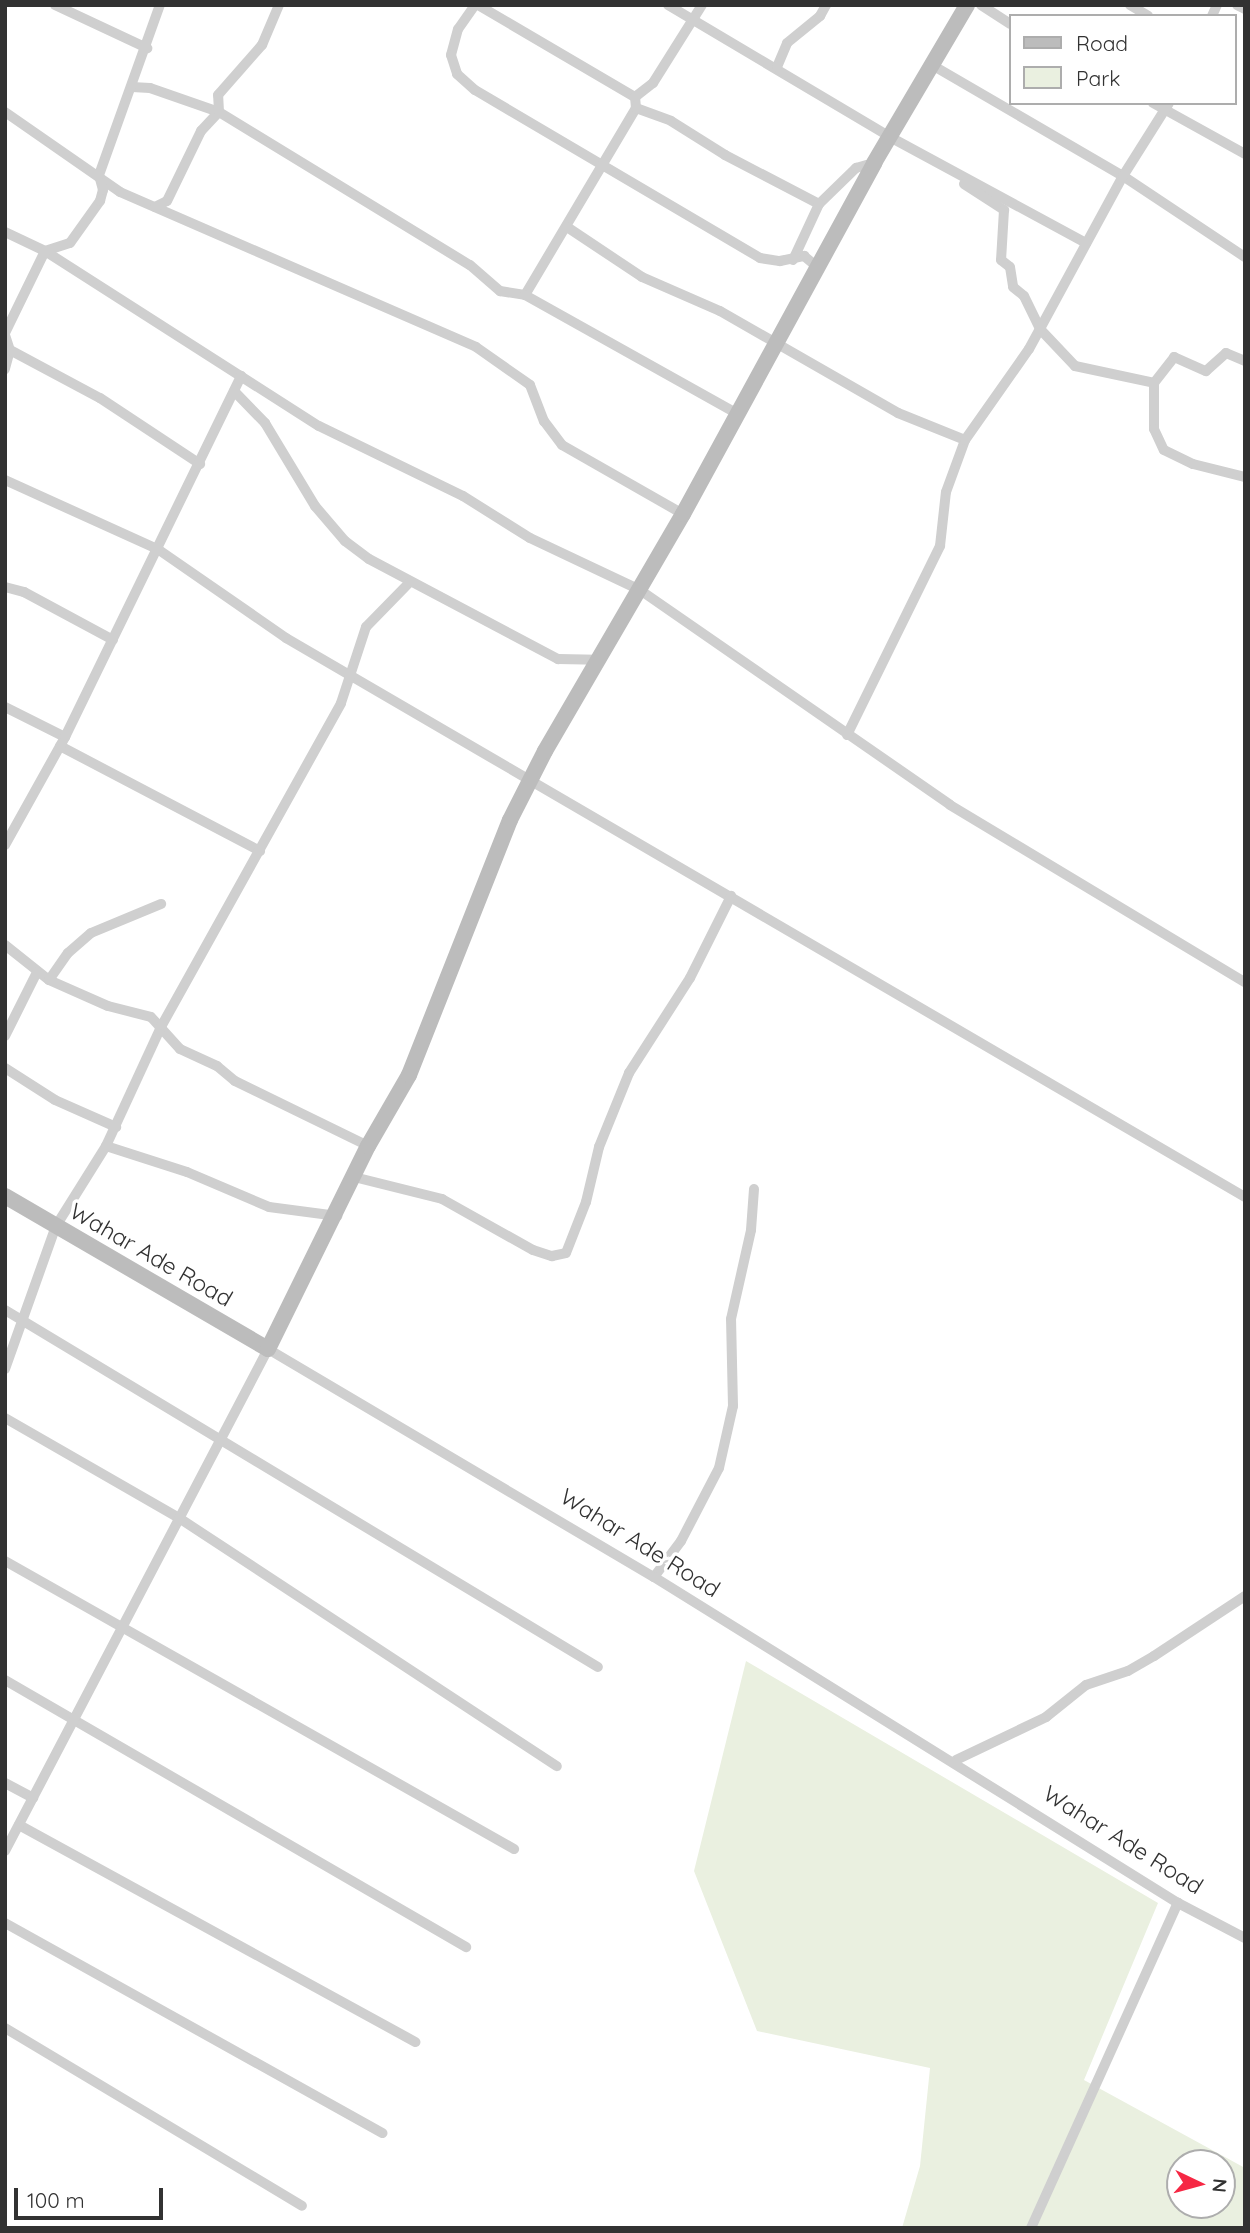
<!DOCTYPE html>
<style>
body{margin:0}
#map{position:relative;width:1250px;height:2233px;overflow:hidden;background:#fff;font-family:Quicksand,sans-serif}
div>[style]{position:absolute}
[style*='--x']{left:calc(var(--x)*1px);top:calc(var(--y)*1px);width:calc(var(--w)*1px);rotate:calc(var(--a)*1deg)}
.green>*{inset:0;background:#eaf0e0}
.street>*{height:10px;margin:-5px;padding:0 5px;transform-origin:5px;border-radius:5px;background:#cfcfcf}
.secondary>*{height:16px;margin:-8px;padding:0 8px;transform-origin:8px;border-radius:8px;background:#bcbcbc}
span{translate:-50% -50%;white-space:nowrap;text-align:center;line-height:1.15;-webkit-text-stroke:7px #fff;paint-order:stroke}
.street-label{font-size:23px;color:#323232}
.frame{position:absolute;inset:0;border:7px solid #323232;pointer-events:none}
.legend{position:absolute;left:1009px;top:14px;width:228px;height:91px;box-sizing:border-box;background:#fff;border:2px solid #adadad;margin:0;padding:9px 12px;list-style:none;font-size:21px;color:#323232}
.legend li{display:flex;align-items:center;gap:14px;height:35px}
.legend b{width:35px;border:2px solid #adadad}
.north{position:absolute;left:1166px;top:2149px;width:70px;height:70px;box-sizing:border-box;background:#fff;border:2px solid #adadad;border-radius:50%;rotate:95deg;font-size:19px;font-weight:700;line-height:28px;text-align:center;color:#323232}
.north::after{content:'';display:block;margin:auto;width:24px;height:32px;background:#f62844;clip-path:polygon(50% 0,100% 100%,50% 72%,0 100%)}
.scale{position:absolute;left:14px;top:2188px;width:149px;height:32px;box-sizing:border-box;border:4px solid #323232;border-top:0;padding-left:9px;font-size:21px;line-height:24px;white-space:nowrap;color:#323232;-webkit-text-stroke:5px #fff;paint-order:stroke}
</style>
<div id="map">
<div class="green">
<i style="clip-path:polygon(evenodd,746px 1661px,1158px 1903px,1084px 2080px,1245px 2168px,1245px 2228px,902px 2228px,920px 2166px,930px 2068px,757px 2031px,694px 1871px,746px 1661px,1180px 2163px,1222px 2163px,1222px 2205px,1180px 2205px,1180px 2163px)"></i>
</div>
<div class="street">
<i style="--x:55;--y:5;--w:102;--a:25.1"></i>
<i style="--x:475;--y:5;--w:29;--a:125"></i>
<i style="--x:458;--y:29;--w:27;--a:105"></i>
<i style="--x:451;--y:55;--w:20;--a:72"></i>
<i style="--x:457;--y:74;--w:24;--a:42"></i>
<i style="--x:475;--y:90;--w:331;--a:30.5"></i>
<i style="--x:760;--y:258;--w:20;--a:9"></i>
<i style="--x:780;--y:261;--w:25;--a:-12"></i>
<i style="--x:804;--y:256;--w:16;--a:40"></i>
<i style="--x:478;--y:5;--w:182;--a:30.4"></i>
<i style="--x:668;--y:5;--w:258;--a:30.7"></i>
<i style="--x:890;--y:137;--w:223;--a:28.4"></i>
<i style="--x:981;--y:5;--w:35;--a:33"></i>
<i style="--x:1130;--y:5;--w:21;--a:31"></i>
<i style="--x:1237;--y:5;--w:9;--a:27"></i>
<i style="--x:1212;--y:16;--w:12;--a:-66"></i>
<i style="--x:932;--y:65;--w:221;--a:30.2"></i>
<i style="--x:1123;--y:176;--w:146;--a:33.6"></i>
<i style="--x:777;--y:67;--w:26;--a:-67"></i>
<i style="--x:787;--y:43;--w:43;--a:-39.3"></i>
<i style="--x:820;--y:16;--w:13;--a:-61"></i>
<i style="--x:132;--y:87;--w:18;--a:3"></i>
<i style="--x:150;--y:88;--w:73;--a:19.2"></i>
<i style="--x:219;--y:112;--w:294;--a:31.4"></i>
<i style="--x:470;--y:265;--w:40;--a:41"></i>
<i style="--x:500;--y:291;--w:25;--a:9"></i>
<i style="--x:525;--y:295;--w:217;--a:-59.3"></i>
<i style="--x:636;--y:108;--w:11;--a:-95"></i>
<i style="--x:635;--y:97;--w:23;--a:-38"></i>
<i style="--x:653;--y:83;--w:92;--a:-57.9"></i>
<i style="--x:1153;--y:103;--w:105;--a:29"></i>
<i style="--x:636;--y:108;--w:37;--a:20"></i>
<i style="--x:671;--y:121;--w:64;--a:32.2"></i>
<i style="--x:725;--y:155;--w:106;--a:27.5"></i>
<i style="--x:819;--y:204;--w:52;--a:-44.2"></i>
<i style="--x:856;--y:168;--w:19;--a:-16"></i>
<i style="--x:5;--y:112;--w:140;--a:34.8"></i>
<i style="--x:120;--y:192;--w:388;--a:23.5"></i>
<i style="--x:476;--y:347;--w:66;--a:35.1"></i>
<i style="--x:530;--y:385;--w:39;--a:69"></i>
<i style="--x:544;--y:421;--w:30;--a:53"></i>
<i style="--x:562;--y:445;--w:139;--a:29.7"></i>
<i style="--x:964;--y:184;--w:48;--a:33"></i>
<i style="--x:1004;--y:210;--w:50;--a:93.4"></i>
<i style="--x:1001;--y:260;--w:11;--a:38"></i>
<i style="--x:1010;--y:267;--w:20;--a:81"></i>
<i style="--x:1013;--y:287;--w:14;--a:39"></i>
<i style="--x:1024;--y:296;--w:37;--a:64"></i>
<i style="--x:1040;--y:329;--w:51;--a:46.6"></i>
<i style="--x:1075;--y:366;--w:81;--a:12.1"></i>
<i style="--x:1154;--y:383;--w:33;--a:-52"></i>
<i style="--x:1174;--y:357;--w:35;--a:24"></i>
<i style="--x:1206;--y:371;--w:27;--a:-42"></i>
<i style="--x:1226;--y:353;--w:21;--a:23"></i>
<i style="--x:155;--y:207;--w:13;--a:-27"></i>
<i style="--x:167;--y:201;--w:78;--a:-64.1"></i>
<i style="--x:201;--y:131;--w:26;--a:-47"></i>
<i style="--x:219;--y:112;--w:17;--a:-93"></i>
<i style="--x:218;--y:95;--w:67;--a:-48.7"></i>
<i style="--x:262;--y:45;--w:43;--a:-67"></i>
<i style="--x:567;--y:227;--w:90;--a:33.7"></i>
<i style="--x:642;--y:277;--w:85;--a:23.6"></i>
<i style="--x:720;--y:311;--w:205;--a:29.8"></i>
<i style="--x:898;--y:413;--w:72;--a:21.9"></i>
<i style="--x:5;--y:232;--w:44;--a:25.4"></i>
<i style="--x:45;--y:251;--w:325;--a:32.6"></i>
<i style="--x:319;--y:426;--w:160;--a:25.9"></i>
<i style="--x:463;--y:496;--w:79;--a:32.1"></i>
<i style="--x:530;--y:538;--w:122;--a:25.3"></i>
<i style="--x:640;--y:590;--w:377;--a:34.7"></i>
<i style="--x:950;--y:805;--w:344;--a:31"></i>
<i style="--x:793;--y:260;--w:62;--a:-65.1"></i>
<i style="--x:525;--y:295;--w:242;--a:29.2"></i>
<i style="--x:5;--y:333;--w:91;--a:-64"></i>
<i style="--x:45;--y:251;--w:26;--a:-18"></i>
<i style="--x:70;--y:243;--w:52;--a:-54.5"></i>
<i style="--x:100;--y:201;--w:11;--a:-75"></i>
<i style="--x:103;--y:190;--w:16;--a:-105"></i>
<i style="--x:99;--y:175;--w:181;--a:-70.3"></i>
<i style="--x:5;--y:335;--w:16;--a:72"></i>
<i style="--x:10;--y:350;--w:20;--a:105"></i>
<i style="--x:10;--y:350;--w:102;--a:28.1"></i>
<i style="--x:100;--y:398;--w:120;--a:33.4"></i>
<i style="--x:1154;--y:383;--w:46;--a:90"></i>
<i style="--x:1154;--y:429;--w:23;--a:65"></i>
<i style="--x:1164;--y:450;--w:32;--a:26"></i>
<i style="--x:1193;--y:464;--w:54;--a:14"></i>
<i style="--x:234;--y:391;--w:45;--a:45.9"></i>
<i style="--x:265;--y:423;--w:97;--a:58.9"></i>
<i style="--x:315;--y:506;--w:46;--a:49.4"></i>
<i style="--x:345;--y:541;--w:30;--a:37"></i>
<i style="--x:369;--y:559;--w:214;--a:27.9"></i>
<i style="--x:558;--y:659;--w:39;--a:1"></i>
<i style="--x:5;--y:480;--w:169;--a:24.4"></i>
<i style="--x:159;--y:550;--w:155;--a:34.7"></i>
<i style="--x:286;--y:638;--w:1110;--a:30.24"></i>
<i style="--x:5;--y:587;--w:20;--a:15"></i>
<i style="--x:24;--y:592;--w:101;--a:28.3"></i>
<i style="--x:5;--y:707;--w:67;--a:26.6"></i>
<i style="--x:847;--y:735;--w:211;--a:-63.8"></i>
<i style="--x:940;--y:546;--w:54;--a:-83.7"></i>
<i style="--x:946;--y:492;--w:55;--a:-69.9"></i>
<i style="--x:965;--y:440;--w:111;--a:-54.9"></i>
<i style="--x:1029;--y:349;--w:197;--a:-61.5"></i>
<i style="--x:1123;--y:176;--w:86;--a:-57.8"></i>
<i style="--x:60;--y:746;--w:226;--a:27.7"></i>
<i style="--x:5;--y:845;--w:124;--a:-60.9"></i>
<i style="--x:65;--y:737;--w:402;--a:-64"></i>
<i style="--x:5;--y:945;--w:56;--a:38.5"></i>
<i style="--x:49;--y:980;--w:64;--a:23.8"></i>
<i style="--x:108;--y:1006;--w:44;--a:14.3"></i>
<i style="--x:151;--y:1017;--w:43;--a:47.8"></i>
<i style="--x:180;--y:1049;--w:41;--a:24.7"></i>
<i style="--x:217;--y:1066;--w:23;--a:40"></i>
<i style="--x:235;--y:1081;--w:148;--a:26"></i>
<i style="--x:49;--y:980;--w:33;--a:-55"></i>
<i style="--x:68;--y:953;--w:30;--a:-41"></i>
<i style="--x:91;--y:933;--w:76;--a:-22.5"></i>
<i style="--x:5;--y:1036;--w:72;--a:-63.4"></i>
<i style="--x:5;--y:1068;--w:59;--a:32.6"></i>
<i style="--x:55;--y:1100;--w:67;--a:23.9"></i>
<i style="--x:106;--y:1146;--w:85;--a:17.8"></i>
<i style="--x:187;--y:1172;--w:89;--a:23.1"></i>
<i style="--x:269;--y:1207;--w:69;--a:7.5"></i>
<i style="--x:354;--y:1177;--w:91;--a:14"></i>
<i style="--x:442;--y:1199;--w:104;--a:29.3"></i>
<i style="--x:533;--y:1250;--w:20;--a:18"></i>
<i style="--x:552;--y:1256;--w:14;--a:-12"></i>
<i style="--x:566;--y:1253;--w:55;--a:-68.6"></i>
<i style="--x:586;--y:1202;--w:57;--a:-76.7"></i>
<i style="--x:599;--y:1147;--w:80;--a:-67.9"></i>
<i style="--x:629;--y:1073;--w:113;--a:-57.3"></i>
<i style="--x:690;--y:978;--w:92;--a:-63.4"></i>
<i style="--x:5;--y:1310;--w:692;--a:31.05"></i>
<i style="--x:5;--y:1369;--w:152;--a:-70.4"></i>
<i style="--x:56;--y:1226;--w:94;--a:-58"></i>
<i style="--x:106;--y:1146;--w:133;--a:-65.2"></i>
<i style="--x:162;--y:1025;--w:368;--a:-60.9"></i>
<i style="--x:341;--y:703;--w:80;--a:-71.8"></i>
<i style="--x:366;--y:627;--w:62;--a:-45.7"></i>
<i style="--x:5;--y:1418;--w:201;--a:29.9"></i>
<i style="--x:179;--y:1518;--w:452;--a:33.3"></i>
<i style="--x:5;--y:1561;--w:585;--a:29.5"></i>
<i style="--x:654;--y:1577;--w:45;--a:-53.1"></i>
<i style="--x:681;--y:1541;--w:82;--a:-62.5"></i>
<i style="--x:719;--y:1468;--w:64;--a:-77.3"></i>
<i style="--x:733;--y:1406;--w:87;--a:-91.3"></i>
<i style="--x:731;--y:1319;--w:91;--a:-77.3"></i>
<i style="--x:751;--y:1230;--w:41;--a:-85.8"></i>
<i style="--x:5;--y:1680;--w:533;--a:30.08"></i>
<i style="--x:956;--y:1760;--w:100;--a:-25.5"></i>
<i style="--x:1046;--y:1717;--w:51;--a:-38.7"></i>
<i style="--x:1086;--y:1685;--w:44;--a:-18.4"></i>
<i style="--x:1128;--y:1671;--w:30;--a:-30"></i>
<i style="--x:1154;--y:1656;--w:109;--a:-33.4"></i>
<i style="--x:5;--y:1783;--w:32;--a:28"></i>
<i style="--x:19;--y:1825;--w:452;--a:28.7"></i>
<i style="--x:5;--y:1851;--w:567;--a:-62.35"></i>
<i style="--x:268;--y:1349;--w:448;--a:30.6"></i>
<i style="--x:654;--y:1577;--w:617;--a:31.89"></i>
<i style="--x:1178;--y:1903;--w:76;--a:27.6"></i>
<i style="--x:5;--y:1923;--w:432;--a:29.1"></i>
<i style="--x:5;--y:2028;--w:346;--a:30.9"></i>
<i style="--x:1031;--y:2228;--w:357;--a:-65.7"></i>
</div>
<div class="secondary">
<i style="--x:5;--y:1196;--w:304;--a:30.2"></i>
<i style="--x:268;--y:1349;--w:226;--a:-63.8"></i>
<i style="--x:368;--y:1146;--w:82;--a:-60"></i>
<i style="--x:409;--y:1075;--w:274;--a:-68.4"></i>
<i style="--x:510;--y:820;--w:77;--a:-63.1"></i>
<i style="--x:545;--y:751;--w:274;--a:-59.8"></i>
<i style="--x:683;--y:514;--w:400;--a:-61.4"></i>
<i style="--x:874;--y:163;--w:183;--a:-59.5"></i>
</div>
<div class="street-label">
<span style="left:151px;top:1255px;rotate:30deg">Wahar Ade Road</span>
<span style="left:640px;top:1543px;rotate:32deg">Wahar Ade Road</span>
<span style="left:1123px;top:1840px;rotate:32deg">Wahar Ade Road</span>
</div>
<div class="frame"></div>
<ul class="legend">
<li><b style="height:9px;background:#bcbcbc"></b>Road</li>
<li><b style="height:19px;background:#eaf0e0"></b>Park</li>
</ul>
<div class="north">N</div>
<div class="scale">100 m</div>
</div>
